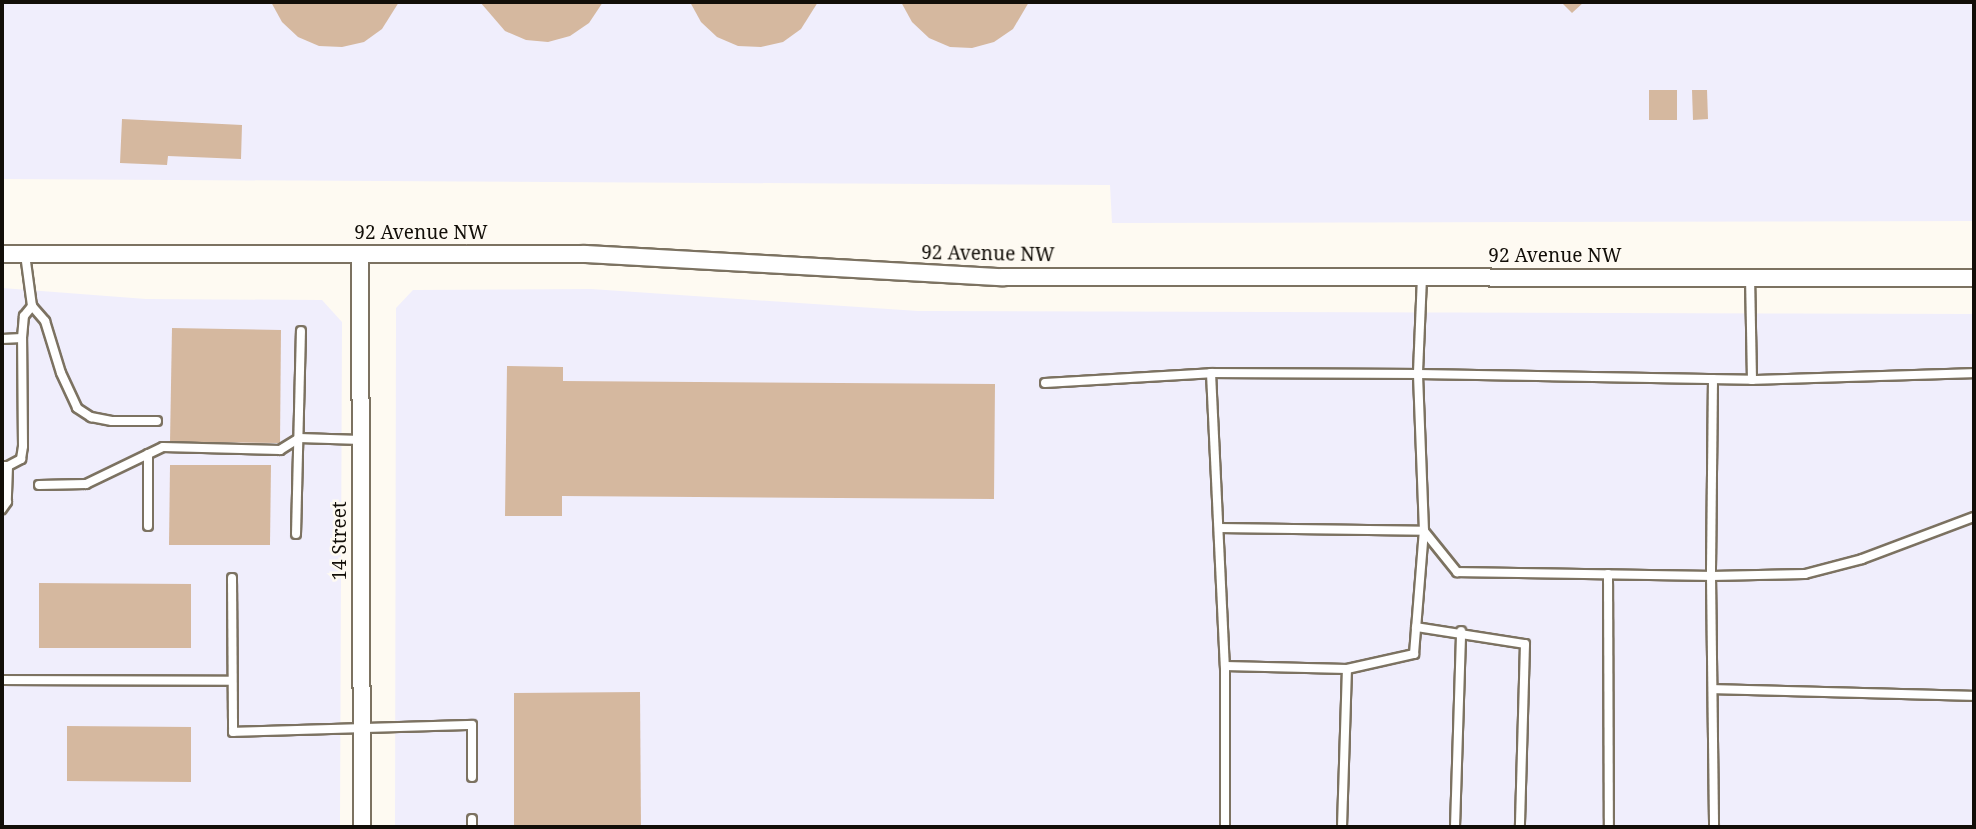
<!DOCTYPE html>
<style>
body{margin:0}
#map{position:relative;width:1976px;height:829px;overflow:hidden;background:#fefaf2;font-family:"Noto Serif",serif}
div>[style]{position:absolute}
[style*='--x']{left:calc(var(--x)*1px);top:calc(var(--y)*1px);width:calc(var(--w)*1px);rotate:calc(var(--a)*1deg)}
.industrial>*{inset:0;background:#f0eefc}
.building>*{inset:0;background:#d5b89f}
.roads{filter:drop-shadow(2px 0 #7c7261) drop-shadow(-2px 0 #7c7261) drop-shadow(0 2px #7c7261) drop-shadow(0 -2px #7c7261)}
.lane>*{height:8px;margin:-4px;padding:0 4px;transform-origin:4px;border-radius:4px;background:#fff}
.street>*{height:16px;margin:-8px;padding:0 8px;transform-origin:8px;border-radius:8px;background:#fff}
span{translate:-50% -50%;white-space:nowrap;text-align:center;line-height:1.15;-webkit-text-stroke:5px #fefaf2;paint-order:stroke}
.street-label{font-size:19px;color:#120e08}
.frame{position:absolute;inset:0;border:4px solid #120e08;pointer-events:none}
</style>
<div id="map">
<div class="industrial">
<i style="clip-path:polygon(2px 2px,1974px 2px,1974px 221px,1112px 223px,1110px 185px,2px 179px)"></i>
<i style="clip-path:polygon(2px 288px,146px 299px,322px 300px,342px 322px,340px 827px,2px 827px)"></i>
<i style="clip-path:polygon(591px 289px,918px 311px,1974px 314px,1974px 827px,395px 827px,396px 308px,413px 290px)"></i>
</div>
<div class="building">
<i style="clip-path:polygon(271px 2px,399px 2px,382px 29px,364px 42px,342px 47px,319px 46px,298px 37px,282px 22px)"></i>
<i style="clip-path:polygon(480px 2px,603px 2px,589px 23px,570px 36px,548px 42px,526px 40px,505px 31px)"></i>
<i style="clip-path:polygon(690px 2px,818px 2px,801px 29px,783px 42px,761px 47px,738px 46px,717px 37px,701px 22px)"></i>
<i style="clip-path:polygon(901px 2px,1029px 2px,1013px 29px,994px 42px,972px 48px,950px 47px,929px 38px,912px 22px)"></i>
<i style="clip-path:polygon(1561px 2px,1584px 2px,1572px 13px)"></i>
<i style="clip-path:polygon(1649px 90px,1677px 90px,1677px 120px,1649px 120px)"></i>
<i style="clip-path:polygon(1692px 90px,1707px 90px,1708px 119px,1693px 120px)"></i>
<i style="clip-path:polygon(122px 119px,242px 125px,241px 159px,168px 156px,167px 165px,120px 163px)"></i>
<i style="clip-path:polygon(172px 328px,281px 330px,280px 443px,170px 442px)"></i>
<i style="clip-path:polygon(507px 366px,563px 367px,563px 381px,995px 384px,994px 499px,562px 496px,562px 516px,505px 516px)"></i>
<i style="clip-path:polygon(170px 465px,271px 465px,270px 545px,169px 545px)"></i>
<i style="clip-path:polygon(39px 583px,191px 584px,191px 648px,39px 648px)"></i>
<i style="clip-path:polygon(640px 692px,641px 827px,514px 827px,514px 693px)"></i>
<i style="clip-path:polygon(67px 726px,191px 727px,191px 782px,67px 781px)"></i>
</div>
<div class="roads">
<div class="lane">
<i style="--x:1422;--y:277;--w:97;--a:92.4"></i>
<i style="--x:1418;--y:374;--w:207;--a:-179.7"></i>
<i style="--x:1211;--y:373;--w:293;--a:87.3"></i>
<i style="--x:1225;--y:666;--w:122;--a:1.4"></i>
<i style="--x:1347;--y:669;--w:69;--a:-12.6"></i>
<i style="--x:1414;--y:654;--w:123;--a:-85.4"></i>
<i style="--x:1424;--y:531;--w:157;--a:-92.2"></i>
<i style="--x:1418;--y:374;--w:334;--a:1"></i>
<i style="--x:1752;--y:380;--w:102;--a:-91.1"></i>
<i style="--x:32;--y:306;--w:20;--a:49"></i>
<i style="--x:45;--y:321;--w:54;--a:72.9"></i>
<i style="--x:61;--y:373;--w:38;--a:65"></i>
<i style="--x:77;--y:408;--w:17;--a:33"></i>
<i style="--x:91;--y:417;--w:21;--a:11"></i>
<i style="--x:112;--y:421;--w:45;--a:0"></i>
<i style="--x:2;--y:339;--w:20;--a:-3"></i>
<i style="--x:22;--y:338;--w:22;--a:-85"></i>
<i style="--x:24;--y:316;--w:13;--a:-51"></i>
<i style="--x:32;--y:306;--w:52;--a:-97.7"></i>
<i style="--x:1713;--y:379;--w:197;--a:90.6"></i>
<i style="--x:1711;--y:576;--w:94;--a:-1.2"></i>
<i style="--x:1805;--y:574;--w:59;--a:-14.7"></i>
<i style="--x:1862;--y:559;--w:120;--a:-20.6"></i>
<i style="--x:1752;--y:380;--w:222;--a:-1.8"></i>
<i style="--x:1045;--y:383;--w:166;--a:-3.4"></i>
<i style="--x:2;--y:466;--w:6;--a:0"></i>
<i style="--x:8;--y:466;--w:36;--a:92"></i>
<i style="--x:7;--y:502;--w:9;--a:126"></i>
<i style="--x:8;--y:466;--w:15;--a:-28"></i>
<i style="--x:21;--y:459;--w:13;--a:-81"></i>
<i style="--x:23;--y:446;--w:108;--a:-90.5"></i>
<i style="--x:39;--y:485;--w:47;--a:-1.2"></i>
<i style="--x:86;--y:484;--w:85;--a:-25.7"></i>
<i style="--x:163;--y:447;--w:117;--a:1.5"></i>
<i style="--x:280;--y:450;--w:22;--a:-32"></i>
<i style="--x:299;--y:438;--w:62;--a:1.8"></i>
<i style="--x:148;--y:526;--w:72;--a:-90"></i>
<i style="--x:1219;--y:528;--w:205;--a:0.8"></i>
<i style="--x:1424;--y:531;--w:53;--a:51.2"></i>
<i style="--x:1457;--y:572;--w:254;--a:0.9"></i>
<i style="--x:1711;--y:576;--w:251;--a:89.3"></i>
<i style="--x:296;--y:534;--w:203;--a:-88.6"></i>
<i style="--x:1608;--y:574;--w:253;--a:89.8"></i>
<i style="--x:232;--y:578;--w:154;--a:89.6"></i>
<i style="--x:233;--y:732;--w:239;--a:-1.7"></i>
<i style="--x:472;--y:725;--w:52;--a:90"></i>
<i style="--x:1416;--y:627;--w:110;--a:8.9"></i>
<i style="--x:1525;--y:644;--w:183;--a:91.6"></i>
<i style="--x:2;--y:680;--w:230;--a:0.2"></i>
<i style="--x:1713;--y:689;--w:261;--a:1.5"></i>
<i style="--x:472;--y:819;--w:8;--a:90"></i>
<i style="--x:1225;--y:827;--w:161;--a:-90"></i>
<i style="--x:1342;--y:827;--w:158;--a:-88.2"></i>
<i style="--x:1455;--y:827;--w:196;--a:-88.2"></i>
</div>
<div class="street">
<i style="--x:2;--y:254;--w:583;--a:0"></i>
<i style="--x:585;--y:254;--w:418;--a:3.2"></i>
<i style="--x:1002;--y:277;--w:972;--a:0.06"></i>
<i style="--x:360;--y:254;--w:573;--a:89.8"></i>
</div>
</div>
<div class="street-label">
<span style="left:421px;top:233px">92 Avenue NW</span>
<span style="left:988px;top:254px;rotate:1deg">92 Avenue NW</span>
<span style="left:1555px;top:256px">92 Avenue NW</span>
<span style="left:340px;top:541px;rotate:-90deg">14 Street</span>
</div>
<div class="frame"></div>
</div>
